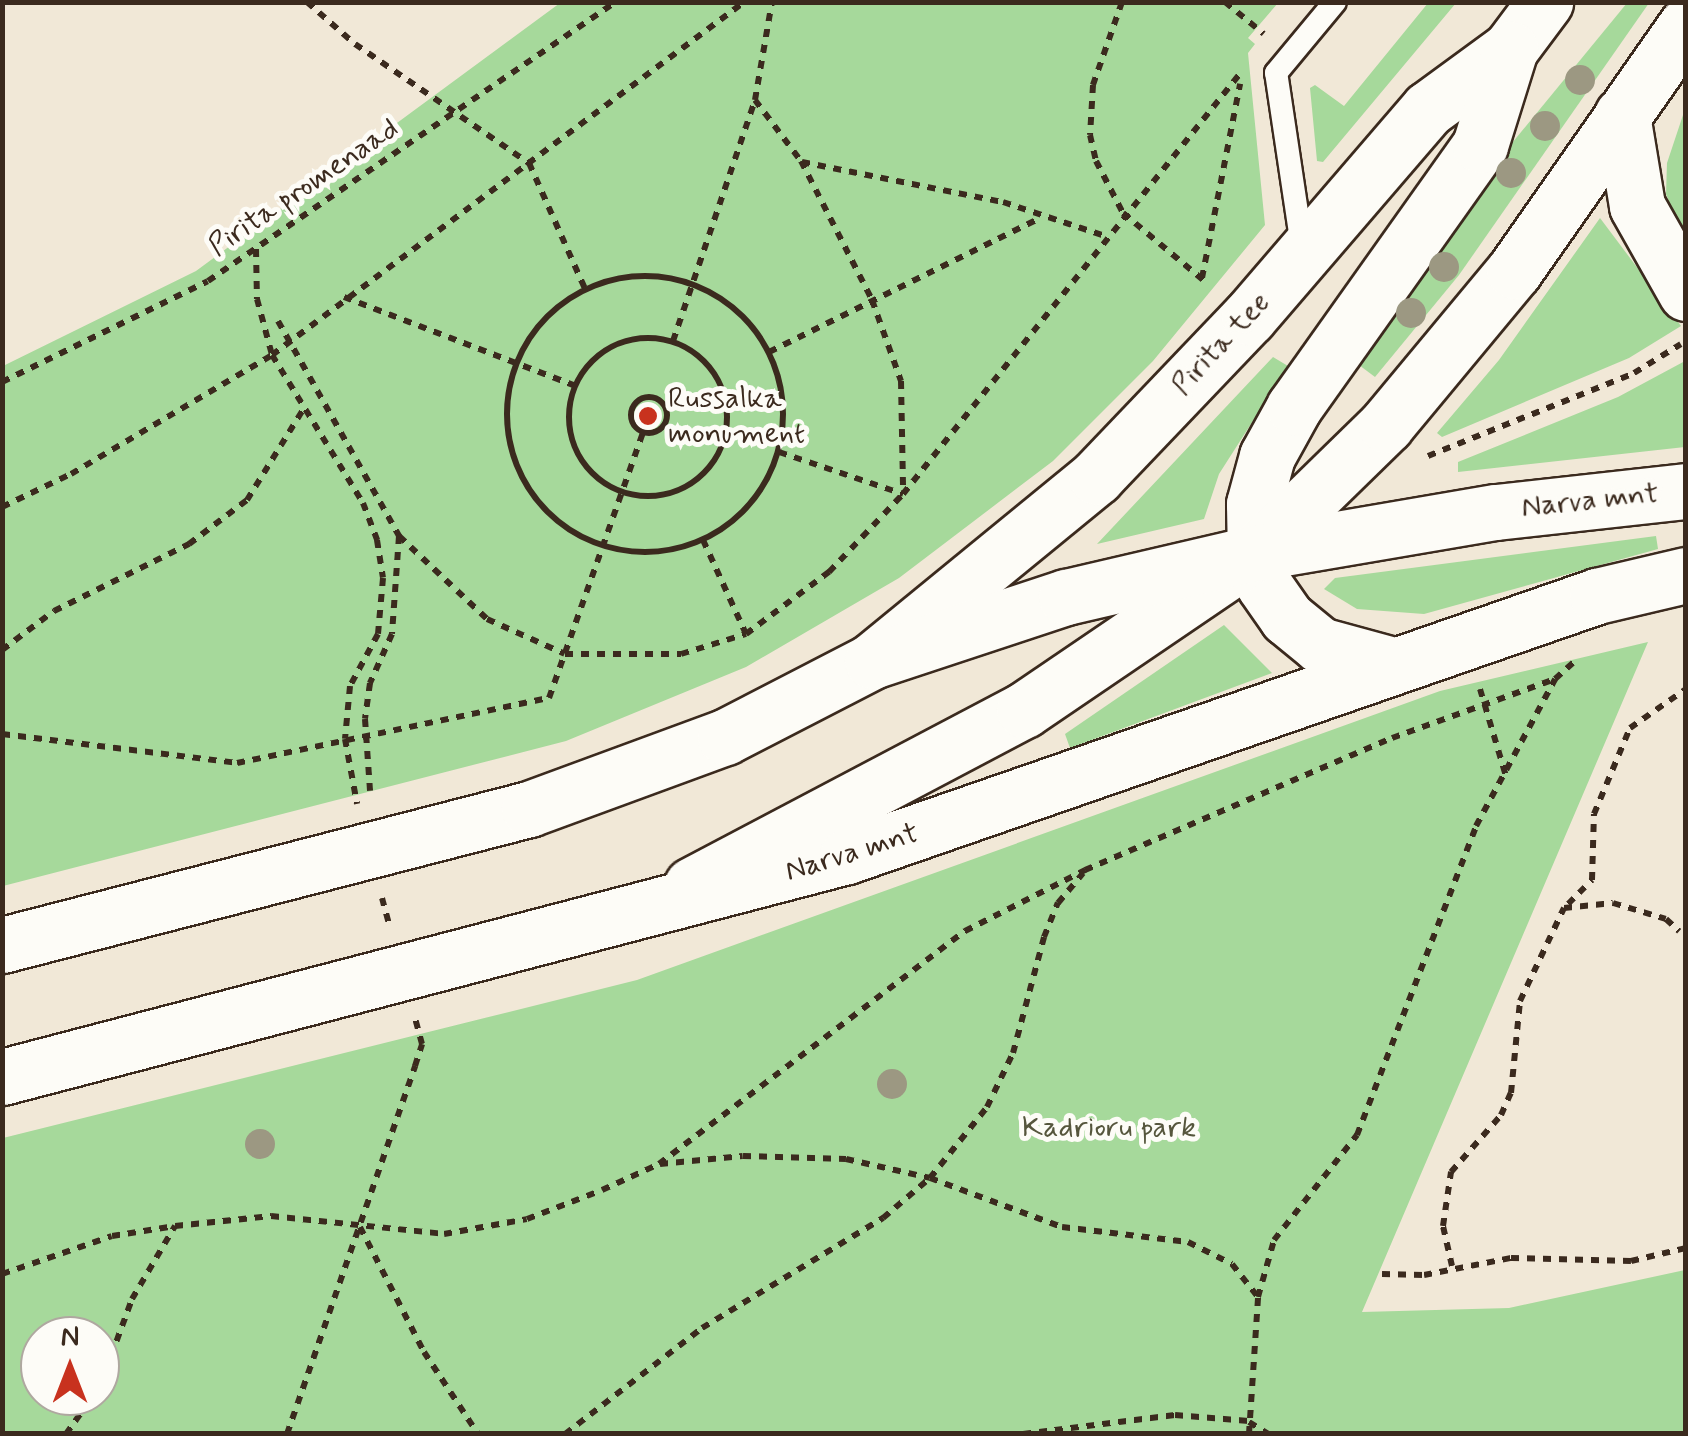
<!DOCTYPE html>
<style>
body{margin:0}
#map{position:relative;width:1688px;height:1436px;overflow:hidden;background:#f1e8d7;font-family:Mynerve,sans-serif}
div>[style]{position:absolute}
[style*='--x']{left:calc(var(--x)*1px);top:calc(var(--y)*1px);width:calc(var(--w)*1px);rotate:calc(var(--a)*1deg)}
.green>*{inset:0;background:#a6d99b}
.path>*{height:6px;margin-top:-3px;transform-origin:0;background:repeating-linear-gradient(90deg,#3b2a1e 0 8px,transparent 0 16px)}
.path>.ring{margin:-3px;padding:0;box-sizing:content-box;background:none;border:6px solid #3b2a1e;border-radius:50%}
.roads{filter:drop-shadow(2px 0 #3b2a1e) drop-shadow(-2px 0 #3b2a1e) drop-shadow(0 2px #3b2a1e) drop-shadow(0 -2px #3b2a1e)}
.service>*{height:22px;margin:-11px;padding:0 11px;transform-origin:11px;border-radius:11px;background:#fdfcf7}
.secondary>*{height:55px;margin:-27.5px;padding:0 27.5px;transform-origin:27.5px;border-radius:27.5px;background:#fdfcf7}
.primary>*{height:55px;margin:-27.5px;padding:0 27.5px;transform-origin:27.5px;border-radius:27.5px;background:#fdfcf7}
.trees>*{width:30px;height:30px;margin:-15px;border-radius:50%;background:#9c9882}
.dots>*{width:28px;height:28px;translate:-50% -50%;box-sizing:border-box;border:5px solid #fdfcf7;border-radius:50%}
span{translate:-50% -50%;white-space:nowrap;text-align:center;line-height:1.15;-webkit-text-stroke:10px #fdfcf7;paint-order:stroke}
.street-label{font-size:30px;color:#3b2a1e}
.poi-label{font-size:30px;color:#3b2a1e}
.left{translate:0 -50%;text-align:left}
.park-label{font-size:30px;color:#56563d}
.frame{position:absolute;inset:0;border:5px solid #3b2a1e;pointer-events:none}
.north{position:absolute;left:20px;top:1316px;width:100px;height:100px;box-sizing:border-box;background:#fdfcf7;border:2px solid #afa8a0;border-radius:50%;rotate:0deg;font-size:28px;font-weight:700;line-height:40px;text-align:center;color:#3b2a1e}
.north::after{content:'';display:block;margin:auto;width:35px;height:45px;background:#c8321e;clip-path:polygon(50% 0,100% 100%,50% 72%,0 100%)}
</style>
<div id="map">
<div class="green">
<i style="clip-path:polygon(560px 3px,1278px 3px,1248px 38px,1255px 44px,1248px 53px,1265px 225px,1153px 361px,1053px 461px,899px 578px,746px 667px,566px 741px,3px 886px,3px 366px,196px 271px)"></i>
<i style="clip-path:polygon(1428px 3px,1456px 3px,1323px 162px,1317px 161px,1310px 88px,1315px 85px,1344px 106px)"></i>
<i style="clip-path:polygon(1627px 3px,1649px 3px,1459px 275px,1375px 377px,1359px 365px,1512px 143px)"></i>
<i style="clip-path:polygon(1685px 109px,1685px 243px,1666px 194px,1667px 163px)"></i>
<i style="clip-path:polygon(1600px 218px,1681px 326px,1629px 358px,1442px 437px,1437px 433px,1499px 360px)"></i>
<i style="clip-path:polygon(1273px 357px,1288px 366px,1219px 474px,1204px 519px,1097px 544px)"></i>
<i style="clip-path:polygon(1685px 361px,1685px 447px,1458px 472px,1458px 462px,1618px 397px)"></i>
<i style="clip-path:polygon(1656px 536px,1658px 549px,1424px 614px,1357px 609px,1324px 589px,1335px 578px)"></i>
<i style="clip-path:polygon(1224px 625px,1272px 673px,1070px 748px,1065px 734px)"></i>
<i style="clip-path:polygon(evenodd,1648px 642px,1362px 1312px,1509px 1308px,1685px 1270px,1685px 1433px,3px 1433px,3px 1138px,637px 980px,1440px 691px,1648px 642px,100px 1336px,100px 1396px,40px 1396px,40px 1336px,100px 1336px)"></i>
</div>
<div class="path">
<i style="--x:307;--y:2;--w:64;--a:41.2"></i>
<i style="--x:355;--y:44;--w:211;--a:34.4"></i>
<i style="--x:529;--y:163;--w:138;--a:66"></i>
<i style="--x:1122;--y:2;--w:88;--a:109.3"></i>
<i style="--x:1093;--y:85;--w:50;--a:93.4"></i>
<i style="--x:1090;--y:135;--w:27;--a:77"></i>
<i style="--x:1096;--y:161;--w:59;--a:62.6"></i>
<i style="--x:1123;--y:213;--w:111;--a:39.9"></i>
<i style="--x:1225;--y:2;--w:50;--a:39.4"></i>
<i style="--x:755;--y:100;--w:76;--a:53"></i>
<i style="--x:801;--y:161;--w:156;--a:62.9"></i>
<i style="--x:872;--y:300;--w:86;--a:70.3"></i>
<i style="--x:901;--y:381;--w:109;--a:88.9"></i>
<i style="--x:802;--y:162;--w:205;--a:11.3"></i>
<i style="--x:1003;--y:202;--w:108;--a:18.4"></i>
<i style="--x:256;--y:249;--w:50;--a:88.9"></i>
<i style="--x:257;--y:299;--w:58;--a:75"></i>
<i style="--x:272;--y:355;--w:174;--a:58.4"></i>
<i style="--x:363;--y:503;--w:40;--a:69"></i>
<i style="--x:377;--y:540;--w:38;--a:81"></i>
<i style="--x:383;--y:578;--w:56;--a:95.1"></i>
<i style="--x:378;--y:634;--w:59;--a:118.3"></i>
<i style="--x:350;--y:686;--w:53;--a:95.4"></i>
<i style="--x:345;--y:739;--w:66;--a:79.5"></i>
<i class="ring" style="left:507px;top:276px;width:270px;height:270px"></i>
<i style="--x:1202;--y:278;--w:198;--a:-78.9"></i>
<i style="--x:344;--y:297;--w:248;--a:21"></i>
<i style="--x:278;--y:321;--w:247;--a:60.6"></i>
<i style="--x:399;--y:536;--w:98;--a:94.1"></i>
<i style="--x:392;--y:634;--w:54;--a:114.2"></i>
<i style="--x:370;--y:683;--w:36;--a:98"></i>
<i style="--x:365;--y:719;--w:72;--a:86"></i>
<i class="ring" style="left:569px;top:338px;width:152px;height:152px"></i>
<i style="--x:673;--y:341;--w:255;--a:-71.2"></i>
<i style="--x:755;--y:100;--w:99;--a:-80.2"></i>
<i style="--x:769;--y:352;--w:302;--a:-26.3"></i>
<i style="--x:2;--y:382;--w:229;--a:-26.1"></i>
<i style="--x:208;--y:281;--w:493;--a:-34.4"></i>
<i class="ring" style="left:631px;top:397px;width:30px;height:30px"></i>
<i style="--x:779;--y:452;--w:131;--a:18.7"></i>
<i style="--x:1428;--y:456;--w:222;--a:-21.9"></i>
<i style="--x:1634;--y:373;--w:55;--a:-31.7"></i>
<i style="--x:2;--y:507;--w:76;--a:-25.6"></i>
<i style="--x:71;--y:474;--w:234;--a:-30.6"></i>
<i style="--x:272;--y:355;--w:589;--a:-36.79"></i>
<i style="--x:399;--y:536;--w:121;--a:43.3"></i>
<i style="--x:487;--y:619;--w:85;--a:24.2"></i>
<i style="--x:565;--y:654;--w:116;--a:0"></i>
<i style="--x:681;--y:654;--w:68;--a:-17.1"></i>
<i style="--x:746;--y:634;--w:104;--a:-36.8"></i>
<i style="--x:829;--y:572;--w:108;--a:-46.5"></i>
<i style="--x:903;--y:494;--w:542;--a:-51.29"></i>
<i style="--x:703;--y:540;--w:103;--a:65.4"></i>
<i style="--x:2;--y:650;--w:65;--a:-36.9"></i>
<i style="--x:54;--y:611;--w:151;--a:-26.4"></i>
<i style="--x:189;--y:544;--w:73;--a:-37.2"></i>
<i style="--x:247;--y:500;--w:108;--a:-58.2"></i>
<i style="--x:1480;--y:689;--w:91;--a:73.4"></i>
<i style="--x:2;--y:734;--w:237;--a:7"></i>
<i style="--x:237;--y:763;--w:319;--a:-11.8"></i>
<i style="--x:549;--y:698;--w:281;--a:-70.5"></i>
<i style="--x:382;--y:898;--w:27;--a:75"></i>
<i style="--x:1568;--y:904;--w:34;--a:-45"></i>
<i style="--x:1592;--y:880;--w:66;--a:-88.3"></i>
<i style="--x:1594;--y:814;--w:93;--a:-67.3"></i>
<i style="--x:1630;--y:728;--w:68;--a:-34.9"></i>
<i style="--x:660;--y:1164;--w:83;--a:-5.5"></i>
<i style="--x:743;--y:1156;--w:103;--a:1.7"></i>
<i style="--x:846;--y:1159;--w:86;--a:12.7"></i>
<i style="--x:930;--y:1178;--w:141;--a:20.4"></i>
<i style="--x:1062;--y:1227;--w:127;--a:6.8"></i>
<i style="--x:1188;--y:1242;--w:49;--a:26.6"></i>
<i style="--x:1232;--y:1264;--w:42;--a:51.8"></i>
<i style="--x:360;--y:1227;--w:140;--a:62.9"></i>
<i style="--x:424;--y:1352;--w:98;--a:56.6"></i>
<i style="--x:1452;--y:1266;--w:41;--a:-102.7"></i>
<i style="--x:1443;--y:1226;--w:55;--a:-81.6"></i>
<i style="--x:1451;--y:1172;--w:76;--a:-48.7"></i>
<i style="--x:1501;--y:1115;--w:24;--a:-66"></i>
<i style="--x:1511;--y:1093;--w:92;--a:-84.4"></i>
<i style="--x:1520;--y:1001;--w:103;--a:-64.7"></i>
<i style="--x:1564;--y:908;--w:49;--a:-5.8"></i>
<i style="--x:1613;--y:903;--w:55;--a:16.8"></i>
<i style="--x:1666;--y:919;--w:18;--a:43"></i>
<i style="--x:2;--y:1274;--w:116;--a:-19.1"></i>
<i style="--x:112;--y:1236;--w:64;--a:-9"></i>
<i style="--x:175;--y:1226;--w:97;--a:-5.9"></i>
<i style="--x:271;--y:1216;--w:174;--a:5.9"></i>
<i style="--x:444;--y:1234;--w:84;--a:-10.2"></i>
<i style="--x:527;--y:1219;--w:80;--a:-21.1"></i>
<i style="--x:602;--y:1190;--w:63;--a:-24.5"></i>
<i style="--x:659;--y:1164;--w:385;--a:-37.3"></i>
<i style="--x:965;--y:931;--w:135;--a:-26.9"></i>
<i style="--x:1085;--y:870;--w:334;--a:-23.3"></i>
<i style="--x:1392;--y:738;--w:173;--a:-19.9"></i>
<i style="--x:1382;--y:1274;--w:42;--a:1.4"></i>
<i style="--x:1424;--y:1275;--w:89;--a:-11.1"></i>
<i style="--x:1511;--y:1258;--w:120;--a:1.4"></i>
<i style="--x:1631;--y:1261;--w:57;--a:-13.3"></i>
<i style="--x:100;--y:1386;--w:93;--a:-69.8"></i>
<i style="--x:132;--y:1299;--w:85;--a:-59.5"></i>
<i style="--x:1249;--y:1422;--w:22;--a:32"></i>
<i style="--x:66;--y:1434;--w:47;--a:-54.6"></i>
<i style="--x:287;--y:1434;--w:390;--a:-70.8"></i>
<i style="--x:415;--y:1066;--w:23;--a:-72"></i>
<i style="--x:422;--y:1044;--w:27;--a:-105"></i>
<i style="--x:565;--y:1434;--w:173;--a:-37.7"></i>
<i style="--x:702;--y:1328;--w:212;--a:-31.3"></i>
<i style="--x:883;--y:1218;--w:62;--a:-40.4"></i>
<i style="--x:930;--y:1178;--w:91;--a:-51.2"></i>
<i style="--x:987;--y:1107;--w:60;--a:-64.3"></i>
<i style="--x:1013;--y:1053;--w:120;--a:-75"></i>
<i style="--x:1044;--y:937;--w:37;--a:-68"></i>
<i style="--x:1058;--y:903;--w:39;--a:-50"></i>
<i style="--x:1023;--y:1434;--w:153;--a:-7.1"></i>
<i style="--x:1175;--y:1415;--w:74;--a:4.6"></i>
<i style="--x:1249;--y:1434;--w:137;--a:-86.2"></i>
<i style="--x:1258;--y:1297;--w:59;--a:-74.3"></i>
<i style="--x:1274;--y:1240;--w:134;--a:-51.7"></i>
<i style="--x:1357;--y:1135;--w:331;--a:-68.9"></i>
<i style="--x:1476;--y:826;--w:167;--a:-61.7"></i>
<i style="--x:1555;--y:679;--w:25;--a:-42"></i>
</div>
<div class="roads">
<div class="service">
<i style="--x:1302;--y:246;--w:175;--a:-98.5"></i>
<i style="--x:1276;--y:73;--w:92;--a:-50.3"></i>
</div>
<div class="secondary">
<i style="--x:1622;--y:115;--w:92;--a:80.6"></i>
<i style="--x:1637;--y:206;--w:100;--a:60.6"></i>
<i style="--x:874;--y:659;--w:287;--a:-39.3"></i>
<i style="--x:1096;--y:477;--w:221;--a:-46.3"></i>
<i style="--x:1249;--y:317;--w:274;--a:-49.3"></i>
<i style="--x:1428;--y:109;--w:102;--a:-36.2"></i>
<i style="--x:1510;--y:49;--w:59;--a:-53.3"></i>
<i style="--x:1393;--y:665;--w:76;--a:-164.7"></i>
<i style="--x:1320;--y:645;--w:43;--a:-140.7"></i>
<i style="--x:1287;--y:618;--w:40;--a:-124.9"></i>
<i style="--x:1264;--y:585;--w:33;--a:-106"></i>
<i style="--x:1255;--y:553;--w:49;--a:-91.2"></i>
<i style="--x:1254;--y:504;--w:50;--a:-74.8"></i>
<i style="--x:1267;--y:456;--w:56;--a:-61.1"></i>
<i style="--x:1294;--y:407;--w:321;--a:-54.6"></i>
<i style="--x:1480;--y:145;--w:101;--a:-72.6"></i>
<i style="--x:692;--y:885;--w:375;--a:-27.8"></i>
<i style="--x:1024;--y:710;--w:279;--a:-34.2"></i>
<i style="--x:1255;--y:553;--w:183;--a:-44.3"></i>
<i style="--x:1386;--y:425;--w:200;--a:-50.3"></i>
<i style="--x:1514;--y:271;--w:300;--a:-55"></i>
</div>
<div class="primary">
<i style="--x:2;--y:945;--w:544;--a:-14.47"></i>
<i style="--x:529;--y:809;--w:209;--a:-20.2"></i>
<i style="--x:725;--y:737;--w:165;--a:-27.3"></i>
<i style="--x:872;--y:661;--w:204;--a:-18.3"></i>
<i style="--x:1066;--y:597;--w:194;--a:-13.1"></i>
<i style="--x:1255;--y:553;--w:244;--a:-9.7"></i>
<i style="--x:1496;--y:512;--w:191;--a:-6.3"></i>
<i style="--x:2;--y:1077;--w:873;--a:-14.66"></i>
<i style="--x:847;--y:856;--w:794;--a:-19.12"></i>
<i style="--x:1597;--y:596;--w:91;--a:-13.3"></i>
</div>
</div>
<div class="trees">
<i style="left:1580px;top:80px"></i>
<i style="left:1545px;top:126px"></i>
<i style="left:1511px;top:173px"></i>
<i style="left:1444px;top:267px"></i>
<i style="left:1411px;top:313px"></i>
<i style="left:892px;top:1084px"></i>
<i style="left:260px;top:1144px"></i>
</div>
<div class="dots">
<i style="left:648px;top:416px;background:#c8321e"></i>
</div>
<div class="street-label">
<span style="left:304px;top:188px;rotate:-34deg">Pirita promenaad</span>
<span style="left:1221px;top:344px;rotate:-47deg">Pirita tee</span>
<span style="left:1590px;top:501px;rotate:-6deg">Narva mnt</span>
<span style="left:852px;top:853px;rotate:-17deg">Narva mnt</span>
</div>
<div class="poi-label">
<span class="left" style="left:668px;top:416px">Russalka<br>monument</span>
</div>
<div class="park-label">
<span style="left:1109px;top:1128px">Kadrioru park</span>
</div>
<div class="frame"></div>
<div class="north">N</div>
</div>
